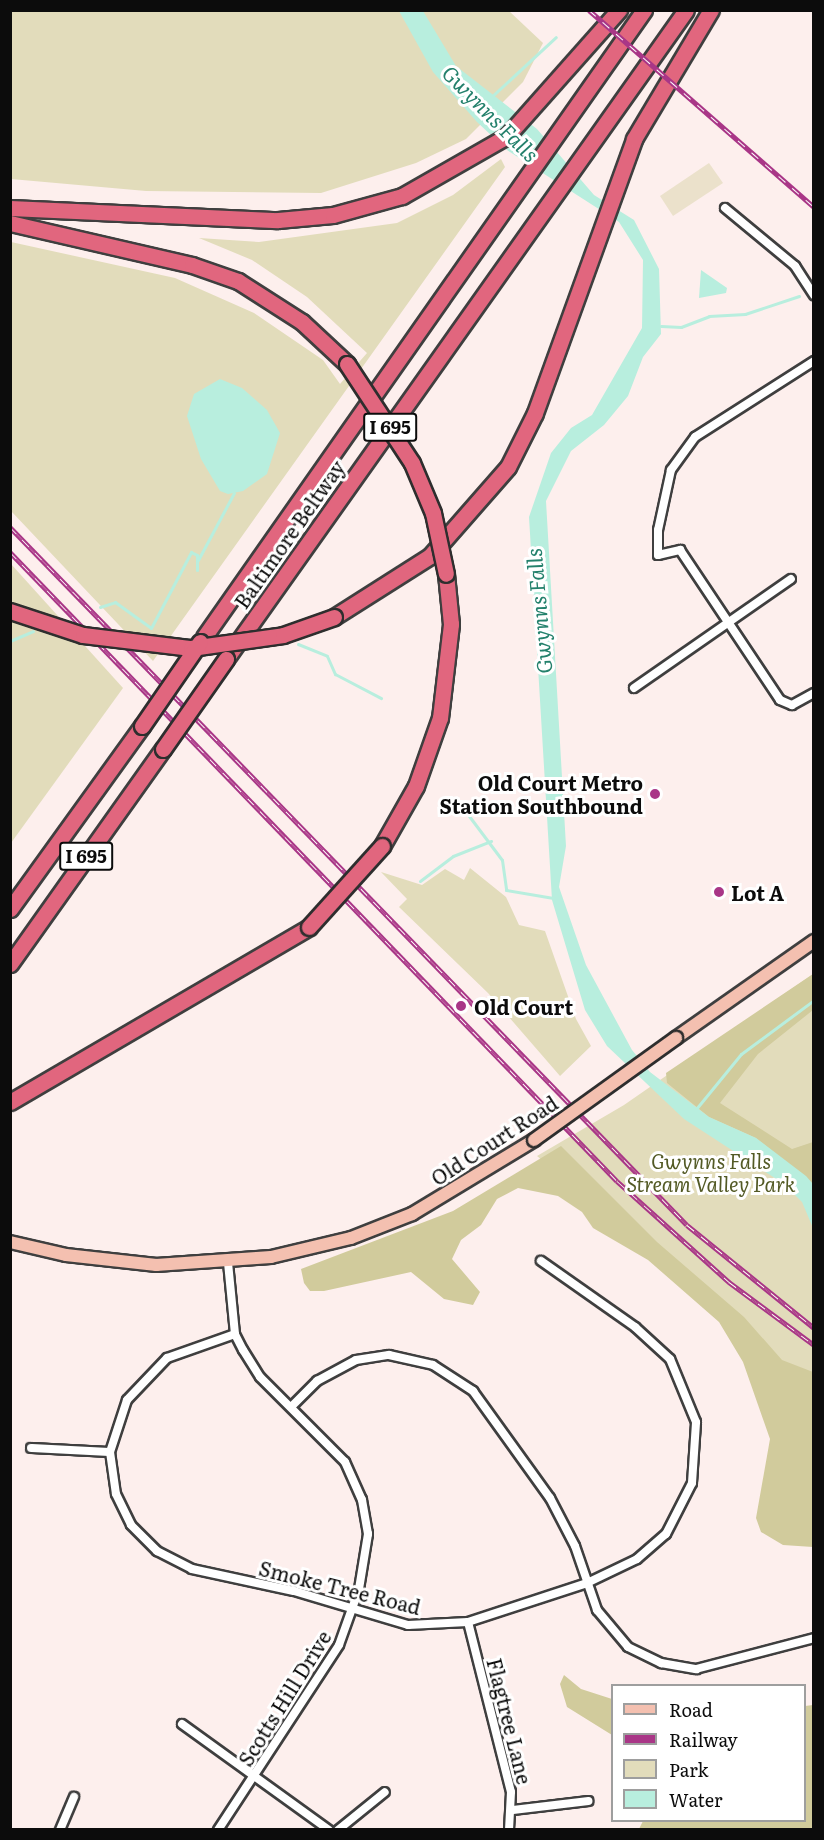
<!DOCTYPE html>
<style>
body{margin:0}
#map{position:relative;width:824px;height:1840px;overflow:hidden;background:#fdefed;font-family:Literata,serif}
div>[style]{position:absolute}
[style*='--x']{left:calc(var(--x)*1px);top:calc(var(--y)*1px);width:calc(var(--w)*1px);rotate:calc(var(--a)*1deg)}
.green>*{inset:0;background:#e2dcbb}
.forest>*{inset:0;background:#d1cb9c}
.pitch>*{inset:0;background:#ebe1cb}
.water>*{inset:0;background:#b8eede}
.stream>*{height:3px;margin:-1.5px;padding:0 1.5px;transform-origin:1.5px;border-radius:1.5px;background:#b8eede}
.roads{filter:drop-shadow(2px 0 #3f3f3f) drop-shadow(-2px 0 #3f3f3f) drop-shadow(0 2px #3f3f3f) drop-shadow(0 -2px #3f3f3f)}
.minor>*{height:8px;margin:-4px;padding:0 4px;transform-origin:4px;border-radius:4px;background:#fff}
.secondary>*{height:12px;margin:-6px;padding:0 6px;transform-origin:6px;border-radius:6px;background:#f4c0b0}
.motorway>*{height:15px;margin:-7.5px;padding:0 7.5px;transform-origin:7.5px;border-radius:7.5px;background:#e1667e}
.rail>*{height:5px;margin-top:-2.5px;transform-origin:0;background:repeating-linear-gradient(90deg,#fff 0 9px,#a93687 0 18px);box-sizing:border-box;border-block:2px solid #a93687}
.bridges{filter:drop-shadow(2px 0 #2e2e2e) drop-shadow(-2px 0 #2e2e2e) drop-shadow(0 2px #2e2e2e) drop-shadow(0 -2px #2e2e2e)}
.secondary-bridge>*{height:12px;margin:-6px;padding:0 6px;transform-origin:6px;border-radius:6px;background:#f4c0b0}
.motorway-bridge>*{height:15px;margin:-7.5px;padding:0 7.5px;transform-origin:7.5px;border-radius:7.5px;background:#e1667e}
.dots>*{width:16px;height:16px;translate:-50% -50%;box-sizing:border-box;border:3px solid #fff;border-radius:50%}
span{translate:-50% -50%;white-space:nowrap;text-align:center;line-height:1.15;-webkit-text-stroke:6px #fff;paint-order:stroke}
.shield-label span{padding:2px 4px;background:#fff;border:2px solid;border-radius:4px;-webkit-text-stroke-width:0}
.shield-label{font-size:18px;color:#0c0c0c;font-weight:700}
.street-label{font-size:20px;color:#0c0c0c}
.poi-label{font-size:20px;color:#0c0c0c;font-weight:700}
.right{translate:-100% -50%;text-align:right}
.left{translate:0 -50%;text-align:left}
.park-label{font-size:20px;color:#535a25;font-style:italic}
.water-label{font-size:21px;color:#24816c;font-style:italic}
.frame{position:absolute;inset:0;border:12px solid #0c0c0c;pointer-events:none}
.legend{position:absolute;left:611px;top:1684px;width:195px;height:138px;box-sizing:border-box;background:#fff;border:2px solid #9e9e9e;margin:0;padding:8px 10px;list-style:none;font-size:18px;color:#0c0c0c}
.legend li{display:flex;align-items:center;gap:12px;height:30px}
.legend b{width:30px;border:2px solid #9e9e9e}
</style>
<div id="map">
<div class="green">
<i style="clip-path:polygon(11px 11px,509px 11px,543px 43px,523px 82px,466px 139px,416px 163px,321px 193px,146px 191px,11px 179px)"></i>
<i style="clip-path:polygon(501px 159px,505px 167px,153px 661px,11px 511px,11px 242px,175px 278px,254px 313px,323px 360px,340px 384px,367px 353px,307px 297px,252px 260px,199px 238px,259px 242px,397px 223px,453px 195px)"></i>
<i style="clip-path:polygon(11px 564px,123px 688px,11px 843px)"></i>
<i style="clip-path:polygon(470px 868px,506px 897px,519px 925px,545px 931px,576px 1019px,591px 1046px,560px 1076px,488px 993px,399px 907px,407px 899px,381px 872px,422px 885px,445px 869px,464px 880px)"></i>
<i style="clip-path:polygon(813px 974px,813px 1488px,732px 1320px,537px 1156px,624px 1105px)"></i>
</div>
<div class="forest">
<i style="clip-path:polygon(813px 974px,813px 1010px,758px 1054px,720px 1103px,792px 1149px,813px 1142px,813px 1184px,756px 1138px,709px 1117px,667px 1083px,666px 1073px)"></i>
<i style="clip-path:polygon(561px 1146px,657px 1242px,744px 1317px,782px 1360px,813px 1372px,813px 1547px,783px 1545px,761px 1532px,756px 1518px,770px 1439px,743px 1362px,719px 1322px,648px 1260px,593px 1228px,582px 1212px,558px 1196px,518px 1188px,497px 1199px,481px 1225px,461px 1240px,452px 1259px,480px 1292px,473px 1305px,444px 1299px,411px 1272px,324px 1291px,310px 1291px,304px 1283px,301px 1269px,453px 1211px)"></i>
<i style="clip-path:polygon(564px 1675px,581px 1689px,612px 1699px,612px 1735px,567px 1707px,560px 1684px)"></i>
<i style="clip-path:polygon(813px 1705px,813px 1829px,639px 1829px,643px 1821px,804px 1820px,805px 1706px)"></i>
</div>
<div class="pitch">
<i style="clip-path:polygon(709px 163px,723px 183px,673px 216px,660px 196px)"></i>
</div>
<div class="water">
<i style="clip-path:polygon(399px 11px,423px 11px,456px 66px,537px 129px,594px 195px,634px 220px,659px 269px,661px 334px,643px 357px,628px 396px,604px 425px,571px 451px,546px 501px,566px 846px,559px 887px,586px 965px,632px 1050px,650px 1072px,709px 1117px,756px 1138px,806px 1176px,813px 1184px,813px 1228px,802px 1202px,784px 1184px,684px 1119px,607px 1046px,585px 1010px,552px 900px,529px 517px,551px 453px,571px 428px,592px 415px,642px 328px,643px 260px,619px 222px,507px 150px,477px 122px,433px 72px)"></i>
<i style="clip-path:polygon(701px 270px,727px 288px,726px 293px,699px 298px)"></i>
<i style="clip-path:polygon(220px 379px,242px 388px,267px 410px,280px 433px,267px 474px,243px 491px,228px 494px,220px 491px,201px 459px,187px 416px,194px 394px)"></i>
</div>
<div class="stream">
<i style="--x:489;--y:99;--w:91;--a:-42.8"></i>
<i style="--x:661;--y:326;--w:20;--a:3"></i>
<i style="--x:681;--y:327;--w:30;--a:-21"></i>
<i style="--x:709;--y:316;--w:36;--a:-3"></i>
<i style="--x:745;--y:314;--w:57;--a:-18.4"></i>
<i style="--x:198;--y:560;--w:76;--a:-61.8"></i>
<i style="--x:100;--y:607;--w:16;--a:-18"></i>
<i style="--x:115;--y:602;--w:44;--a:35.8"></i>
<i style="--x:151;--y:628;--w:86;--a:-62.2"></i>
<i style="--x:191;--y:552;--w:7;--a:27"></i>
<i style="--x:197;--y:555;--w:15;--a:90"></i>
<i style="--x:10;--y:641;--w:25;--a:-23"></i>
<i style="--x:298;--y:644;--w:31;--a:22"></i>
<i style="--x:327;--y:656;--w:20;--a:66"></i>
<i style="--x:335;--y:674;--w:52;--a:27.6"></i>
<i style="--x:469;--y:816;--w:55;--a:53.1"></i>
<i style="--x:502;--y:860;--w:30;--a:82"></i>
<i style="--x:506;--y:890;--w:48;--a:9.7"></i>
<i style="--x:420;--y:881;--w:41;--a:-37.1"></i>
<i style="--x:453;--y:856;--w:41;--a:-21.5"></i>
<i style="--x:696;--y:1109;--w:71;--a:-50.7"></i>
<i style="--x:741;--y:1054;--w:91;--a:-36.5"></i>
</div>
<div class="roads">
<div class="minor">
<i style="--x:725;--y:208;--w:91;--a:39.6"></i>
<i style="--x:795;--y:266;--w:35;--a:57"></i>
<i style="--x:814;--y:361;--w:141;--a:147.4"></i>
<i style="--x:695;--y:437;--w:41;--a:126"></i>
<i style="--x:671;--y:470;--w:61;--a:102.2"></i>
<i style="--x:658;--y:530;--w:25;--a:90"></i>
<i style="--x:658;--y:555;--w:23;--a:-13"></i>
<i style="--x:680;--y:550;--w:180;--a:56.3"></i>
<i style="--x:780;--y:700;--w:13;--a:23"></i>
<i style="--x:792;--y:705;--w:25;--a:-29"></i>
<i style="--x:634;--y:688;--w:191;--a:-34.8"></i>
<i style="--x:235;--y:1334;--w:72;--a:160.6"></i>
<i style="--x:167;--y:1358;--w:58;--a:133.6"></i>
<i style="--x:127;--y:1400;--w:55;--a:108.1"></i>
<i style="--x:110;--y:1452;--w:42;--a:81.9"></i>
<i style="--x:116;--y:1494;--w:34;--a:64"></i>
<i style="--x:131;--y:1525;--w:37;--a:45"></i>
<i style="--x:157;--y:1551;--w:39;--a:27"></i>
<i style="--x:192;--y:1569;--w:104;--a:12.2"></i>
<i style="--x:294;--y:1591;--w:119;--a:16.6"></i>
<i style="--x:408;--y:1625;--w:60;--a:-2.9"></i>
<i style="--x:468;--y:1622;--w:125;--a:-18.1"></i>
<i style="--x:587;--y:1583;--w:55;--a:-25.6"></i>
<i style="--x:637;--y:1559;--w:38;--a:-41"></i>
<i style="--x:666;--y:1534;--w:57;--a:-63"></i>
<i style="--x:692;--y:1483;--w:61;--a:-86.2"></i>
<i style="--x:696;--y:1422;--w:68;--a:-112.4"></i>
<i style="--x:670;--y:1359;--w:47;--a:-137.6"></i>
<i style="--x:635;--y:1327;--w:115;--a:-144.9"></i>
<i style="--x:291;--y:1407;--w:37;--a:-45"></i>
<i style="--x:317;--y:1381;--w:44;--a:-28.3"></i>
<i style="--x:356;--y:1360;--w:33;--a:-9"></i>
<i style="--x:389;--y:1355;--w:45;--a:12.8"></i>
<i style="--x:433;--y:1365;--w:48;--a:33"></i>
<i style="--x:473;--y:1391;--w:132;--a:54.3"></i>
<i style="--x:550;--y:1498;--w:54;--a:62.5"></i>
<i style="--x:575;--y:1546;--w:68;--a:71"></i>
<i style="--x:597;--y:1610;--w:48;--a:50"></i>
<i style="--x:628;--y:1647;--w:37;--a:26"></i>
<i style="--x:661;--y:1663;--w:36;--a:10"></i>
<i style="--x:696;--y:1669;--w:122;--a:-14.7"></i>
<i style="--x:31;--y:1448;--w:79;--a:2.9"></i>
<i style="--x:468;--y:1622;--w:175;--a:75.8"></i>
<i style="--x:511;--y:1792;--w:38;--a:93"></i>
<i style="--x:182;--y:1724;--w:181;--a:35.8"></i>
<i style="--x:513;--y:1810;--w:76;--a:-6.8"></i>
<i style="--x:60;--y:1830;--w:36;--a:-67"></i>
<i style="--x:218;--y:1830;--w:221;--a:-56.8"></i>
<i style="--x:339;--y:1645;--w:59;--a:-70.3"></i>
<i style="--x:359;--y:1589;--w:56;--a:-80.7"></i>
<i style="--x:368;--y:1534;--w:35;--a:-100"></i>
<i style="--x:362;--y:1500;--w:42;--a:-114.1"></i>
<i style="--x:345;--y:1462;--w:120;--a:-135"></i>
<i style="--x:260;--y:1377;--w:32;--a:-122"></i>
<i style="--x:243;--y:1350;--w:18;--a:-117"></i>
<i style="--x:235;--y:1334;--w:71;--a:-95.6"></i>
<i style="--x:338;--y:1830;--w:60;--a:-39"></i>
</div>
<div class="secondary">
<i style="--x:676;--y:1038;--w:169;--a:-35.1"></i>
<i style="--x:10;--y:1242;--w:57;--a:13.1"></i>
<i style="--x:66;--y:1255;--w:91;--a:6.3"></i>
<i style="--x:156;--y:1265;--w:115;--a:-4"></i>
<i style="--x:271;--y:1257;--w:82;--a:-13.4"></i>
<i style="--x:351;--y:1238;--w:66;--a:-21.5"></i>
<i style="--x:412;--y:1214;--w:143;--a:-31.2"></i>
</div>
<div class="motorway">
<i style="--x:10;--y:208;--w:268;--a:2.6"></i>
<i style="--x:278;--y:220;--w:55;--a:-5.2"></i>
<i style="--x:333;--y:215;--w:72;--a:-15.4"></i>
<i style="--x:402;--y:196;--w:121;--a:-29.7"></i>
<i style="--x:507;--y:136;--w:169;--a:-48.4"></i>
<i style="--x:10;--y:223;--w:187;--a:13"></i>
<i style="--x:192;--y:265;--w:49;--a:19.2"></i>
<i style="--x:238;--y:281;--w:76;--a:32.6"></i>
<i style="--x:302;--y:322;--w:62;--a:43"></i>
<i style="--x:334;--y:617;--w:114;--a:-32.4"></i>
<i style="--x:430;--y:556;--w:118;--a:-48.8"></i>
<i style="--x:508;--y:467;--w:60;--a:-63.4"></i>
<i style="--x:535;--y:413;--w:291;--a:-70.1"></i>
<i style="--x:634;--y:139;--w:150;--a:-59.2"></i>
<i style="--x:204;--y:637;--w:766;--a:-54.94"></i>
<i style="--x:226;--y:659;--w:795;--a:-54.67"></i>
<i style="--x:382;--y:846;--w:69;--a:-60.5"></i>
<i style="--x:416;--y:786;--w:72;--a:-70.6"></i>
<i style="--x:440;--y:718;--w:95;--a:-83.3"></i>
<i style="--x:451;--y:624;--w:50;--a:-95.7"></i>
<i style="--x:10;--y:909;--w:226;--a:-54.2"></i>
<i style="--x:10;--y:964;--w:264;--a:-54.6"></i>
<i style="--x:10;--y:1102;--w:346;--a:-30.3"></i>
</div>
</div>
<div class="rail">
<i style="--x:589;--y:10;--w:299;--a:41.2"></i>
<i style="--x:10;--y:527;--w:972;--a:45.87"></i>
<i style="--x:687;--y:1225;--w:164;--a:39"></i>
<i style="--x:10;--y:552;--w:874;--a:46.02"></i>
<i style="--x:617;--y:1181;--w:151;--a:42"></i>
<i style="--x:729;--y:1282;--w:106;--a:36.5"></i>
</div>
<div class="bridges">
<div class="secondary-bridge">
<i style="--x:534;--y:1140;--w:175;--a:-35.7"></i>
</div>
<div class="motorway-bridge">
<i style="--x:347;--y:364;--w:118;--a:56.7"></i>
<i style="--x:412;--y:463;--w:54;--a:67.2"></i>
<i style="--x:433;--y:513;--w:62;--a:78"></i>
<i style="--x:10;--y:611;--w:77;--a:18.2"></i>
<i style="--x:83;--y:635;--w:109;--a:6.9"></i>
<i style="--x:191;--y:648;--w:93;--a:-8"></i>
<i style="--x:283;--y:635;--w:54;--a:-19.4"></i>
<i style="--x:142;--y:726;--w:102;--a:-55.4"></i>
<i style="--x:163;--y:749;--w:110;--a:-55"></i>
<i style="--x:309;--y:927;--w:109;--a:-48"></i>
</div>
</div>
<div class="dots">
<i style="left:655px;top:794px;background:#a93687"></i>
<i style="left:719px;top:892px;background:#a93687"></i>
<i style="left:461px;top:1006px;background:#a93687"></i>
</div>
<div class="shield-label">
<span style="left:390px;top:427px">I 695</span>
<span style="left:86px;top:856px">I 695</span>
</div>
<div class="street-label">
<span style="left:289px;top:534px;rotate:-55deg">Baltimore Beltway</span>
<span style="left:494px;top:1140px;rotate:-33deg">Old Court Road</span>
<span style="left:340px;top:1587px;rotate:14deg">Smoke Tree Road</span>
<span style="left:284px;top:1698px;rotate:-58deg">Scotts Hill Drive</span>
<span style="left:510px;top:1721px;rotate:76deg">Flagtree Lane</span>
</div>
<div class="poi-label">
<span class="right" style="left:643px;top:794px">Old Court Metro<br>Station Southbound</span>
<span class="left" style="left:731px;top:892px">Lot A</span>
<span class="left" style="left:474px;top:1006px">Old Court</span>
</div>
<div class="park-label">
<span style="left:711px;top:1172px">Gwynns Falls<br>Stream Valley Park</span>
</div>
<div class="water-label">
<span style="left:491px;top:113px;rotate:45deg">Gwynns Falls</span>
<span style="left:538px;top:611px;rotate:-95deg">Gwynns Falls</span>
</div>
<div class="frame"></div>
<ul class="legend">
<li><b style="height:8px;background:#f4c0b0"></b>Road</li>
<li><b style="height:8px;background:#a93687"></b>Railway</li>
<li><b style="height:16px;background:#e2dcbb"></b>Park</li>
<li><b style="height:16px;background:#b8eede"></b>Water</li>
</ul>
</div>
